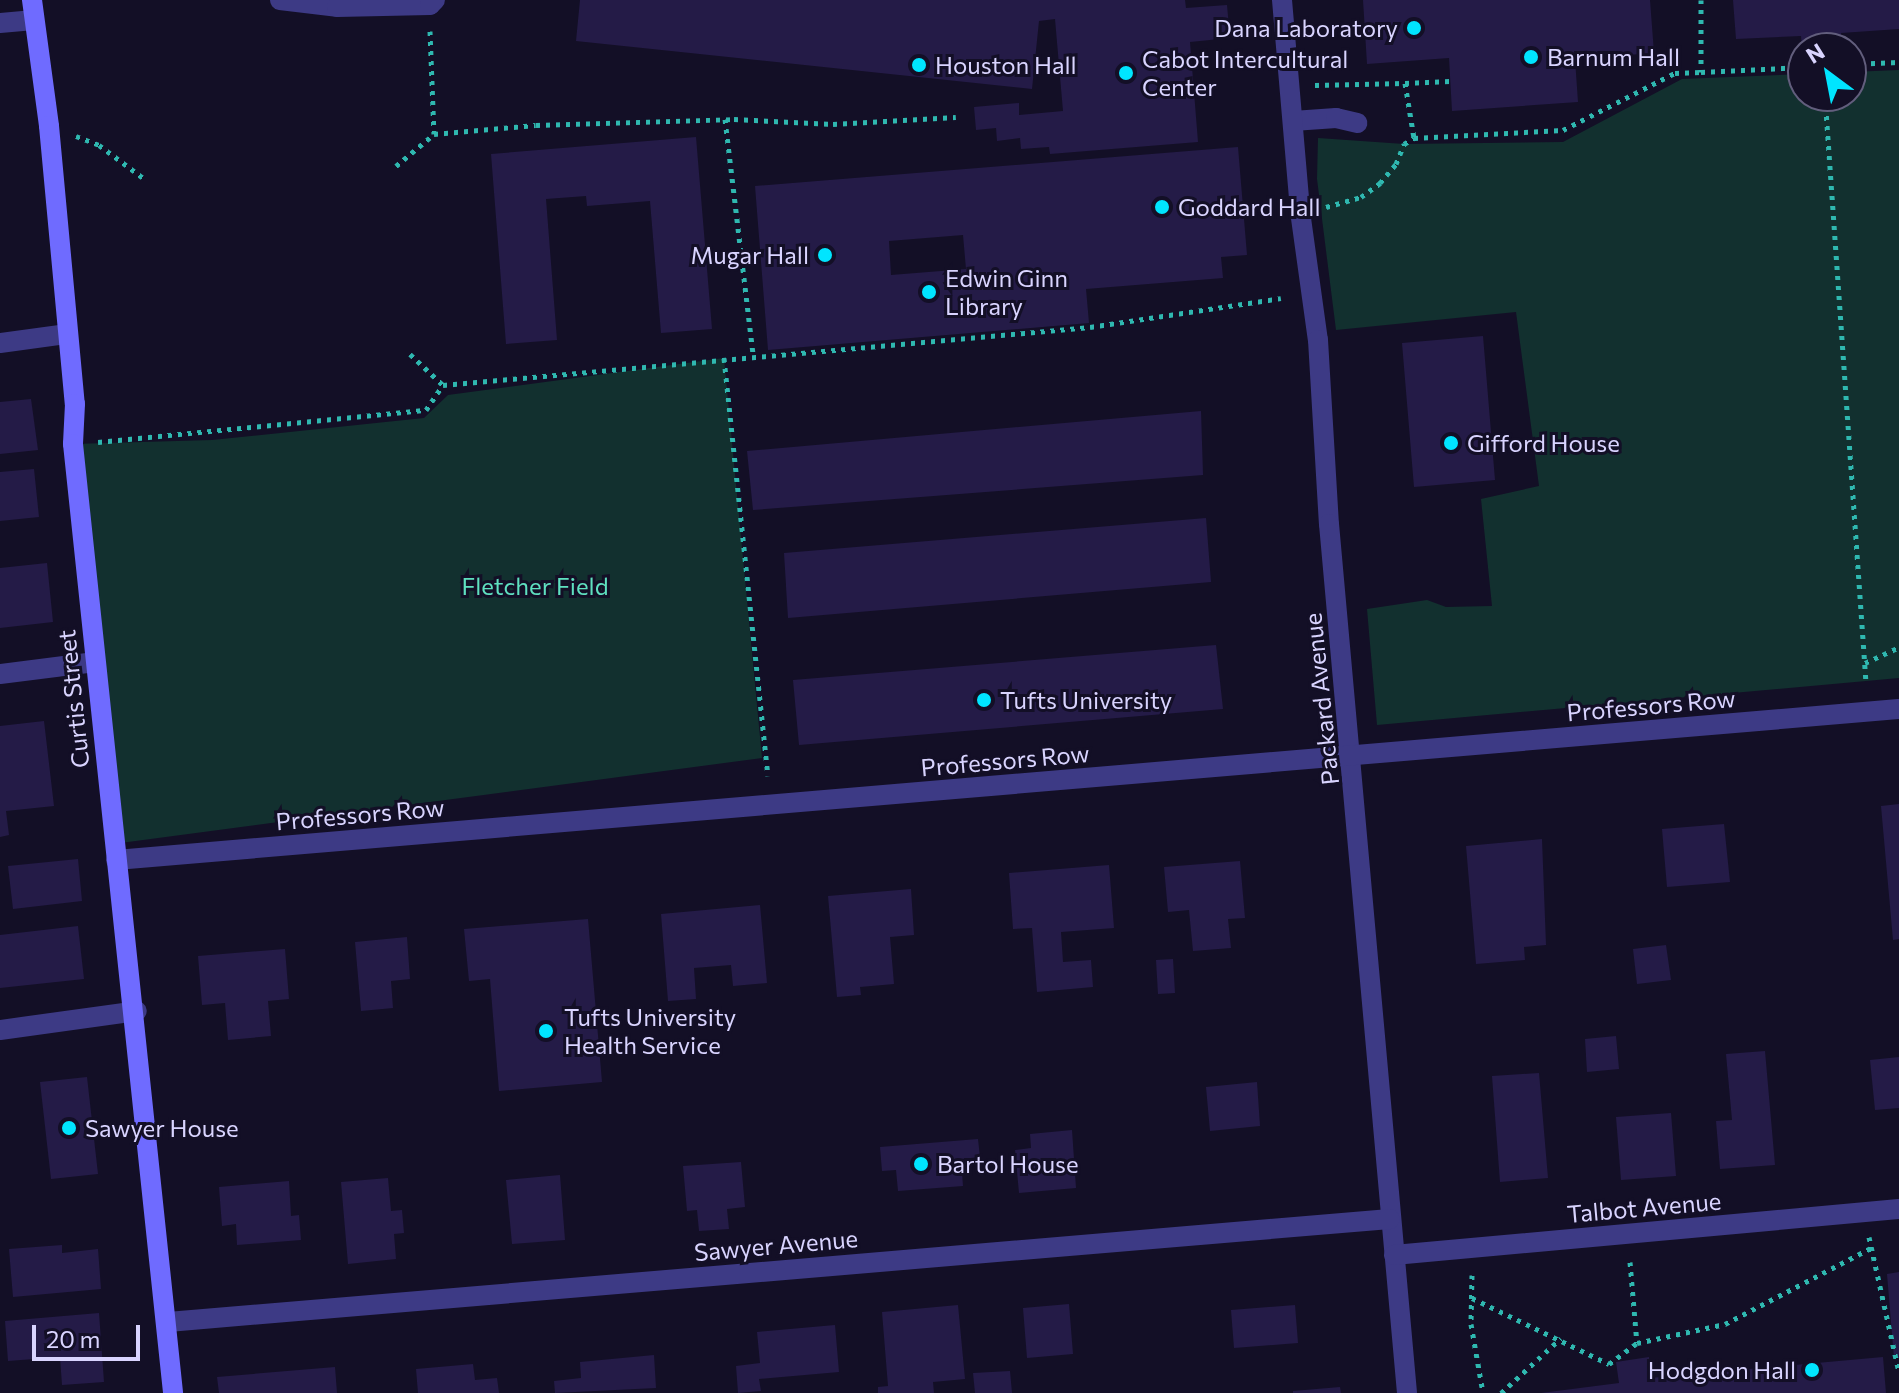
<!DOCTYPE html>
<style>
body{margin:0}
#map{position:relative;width:1899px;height:1393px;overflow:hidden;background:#130f26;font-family:Commissioner,sans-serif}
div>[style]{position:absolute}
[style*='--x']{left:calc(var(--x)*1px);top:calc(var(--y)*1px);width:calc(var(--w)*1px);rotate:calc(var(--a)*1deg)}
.green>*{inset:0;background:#12302f}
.building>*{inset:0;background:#241b47}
.path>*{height:5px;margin-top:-2.5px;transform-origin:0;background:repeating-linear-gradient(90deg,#2fb8b0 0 4px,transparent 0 10px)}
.lane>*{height:20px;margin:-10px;padding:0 10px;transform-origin:10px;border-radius:10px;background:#3d3a85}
.street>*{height:20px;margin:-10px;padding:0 10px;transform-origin:10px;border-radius:10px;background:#3d3a85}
.secondary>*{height:20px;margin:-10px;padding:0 10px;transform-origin:10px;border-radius:10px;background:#6f6bff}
.dots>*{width:22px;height:22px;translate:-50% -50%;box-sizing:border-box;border:4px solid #130f26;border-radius:50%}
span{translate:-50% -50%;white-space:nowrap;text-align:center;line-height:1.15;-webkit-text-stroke:6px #130f26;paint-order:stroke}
.poi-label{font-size:24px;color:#d9d4ff}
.right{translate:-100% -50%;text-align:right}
.left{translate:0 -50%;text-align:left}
.park-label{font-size:24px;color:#5fe0c0}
.street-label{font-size:24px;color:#d9d4ff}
.north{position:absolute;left:1787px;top:32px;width:80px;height:80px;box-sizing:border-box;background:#130f26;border:2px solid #625e7d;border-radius:50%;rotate:328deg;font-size:22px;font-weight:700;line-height:32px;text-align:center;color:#d9d4ff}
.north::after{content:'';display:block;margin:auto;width:28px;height:36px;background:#00e5ff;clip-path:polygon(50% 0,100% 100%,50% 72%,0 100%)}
.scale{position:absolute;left:32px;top:1325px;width:108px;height:36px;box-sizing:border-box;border:4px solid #d9d4ff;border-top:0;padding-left:10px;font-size:24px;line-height:28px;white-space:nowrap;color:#d9d4ff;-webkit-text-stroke:6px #130f26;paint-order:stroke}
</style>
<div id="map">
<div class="green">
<i style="clip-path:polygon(1899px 70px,1899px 678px,1377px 725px,1367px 609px,1427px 600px,1446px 607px,1492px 606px,1481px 499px,1539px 486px,1516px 312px,1336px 330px,1317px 179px,1318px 138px,1404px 144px,1563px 142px,1682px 79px,1803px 74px,1803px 96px,1851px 96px,1851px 72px)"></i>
<i style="clip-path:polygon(724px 358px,762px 758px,113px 844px,73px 444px,212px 440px,424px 418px,448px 395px)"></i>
</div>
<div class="building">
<i style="clip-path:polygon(580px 0,1185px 0,1186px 8px,1227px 5px,1230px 38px,1190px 42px,1198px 142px,1050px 154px,1049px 147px,1021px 149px,1020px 138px,997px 141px,996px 128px,976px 130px,974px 107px,1019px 103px,1019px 115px,1063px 111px,1055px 19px,1039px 21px,1032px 89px,576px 41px)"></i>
<i style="clip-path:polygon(1363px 0,1650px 0,1654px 53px,1575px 59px,1578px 102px,1452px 111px,1449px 58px,1367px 64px)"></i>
<i style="clip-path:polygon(1733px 0,1899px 0,1899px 29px,1841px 33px,1842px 48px,1802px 48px,1801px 36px,1736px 39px)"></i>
<i style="clip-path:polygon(696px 137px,712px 329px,661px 333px,650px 201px,587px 206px,586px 196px,546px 199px,557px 340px,506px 344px,491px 154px)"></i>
<i style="clip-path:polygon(evenodd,1238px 147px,1247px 255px,1221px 257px,1223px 278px,1086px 289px,1089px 323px,768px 350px,755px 186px,1238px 147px,963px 235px,966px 269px,891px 275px,889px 241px,963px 235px)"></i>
<i style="clip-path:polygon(1483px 336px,1495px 480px,1414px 487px,1402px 343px)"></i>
<i style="clip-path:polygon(31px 399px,38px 450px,0 454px,0 402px)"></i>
<i style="clip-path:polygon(1201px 411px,1203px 475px,753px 510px,747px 451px)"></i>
<i style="clip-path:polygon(34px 469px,39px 517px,0 521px,0 472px)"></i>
<i style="clip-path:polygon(1206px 518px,1211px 582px,788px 618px,784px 553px)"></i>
<i style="clip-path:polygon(47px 563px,53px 622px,0 628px,0 568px)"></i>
<i style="clip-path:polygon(1216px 645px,1223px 709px,799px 745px,793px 680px)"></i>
<i style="clip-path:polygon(44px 721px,54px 806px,6px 811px,9px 835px,0 837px,0 726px)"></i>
<i style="clip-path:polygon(1899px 804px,1899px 939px,1893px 940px,1881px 806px)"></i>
<i style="clip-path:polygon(1724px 824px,1730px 882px,1667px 887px,1662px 829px)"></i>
<i style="clip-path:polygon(1542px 839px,1546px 945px,1524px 947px,1525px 960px,1476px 964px,1466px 846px)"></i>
<i style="clip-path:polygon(78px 859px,82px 901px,13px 909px,8px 866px)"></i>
<i style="clip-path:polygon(1240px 861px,1245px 918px,1228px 919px,1231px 948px,1193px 951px,1189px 910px,1168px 912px,1164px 867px)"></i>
<i style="clip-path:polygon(1109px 865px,1114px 928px,1061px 932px,1063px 962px,1091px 960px,1093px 987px,1037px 992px,1032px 928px,1013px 929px,1009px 873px)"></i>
<i style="clip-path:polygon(911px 889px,914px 935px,890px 937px,894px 984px,860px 987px,861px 995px,837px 997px,828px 896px)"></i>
<i style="clip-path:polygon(760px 905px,767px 983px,733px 986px,731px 965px,694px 968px,696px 999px,668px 1001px,661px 914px)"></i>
<i style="clip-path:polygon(588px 919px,602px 1082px,499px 1091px,490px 979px,469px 981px,464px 929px)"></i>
<i style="clip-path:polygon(78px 926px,84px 979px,0 988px,0 935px)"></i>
<i style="clip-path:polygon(407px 937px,410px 979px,391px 981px,393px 1008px,361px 1011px,355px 942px)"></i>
<i style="clip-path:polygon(1666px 945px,1671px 980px,1637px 984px,1633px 949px)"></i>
<i style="clip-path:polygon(285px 949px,289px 999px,268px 1001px,271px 1036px,228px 1040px,225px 1003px,202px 1005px,198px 956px)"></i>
<i style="clip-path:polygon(1173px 959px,1175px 993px,1158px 994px,1156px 960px)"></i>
<i style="clip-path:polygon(1616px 1036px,1619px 1069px,1587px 1072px,1585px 1039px)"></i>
<i style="clip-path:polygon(1765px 1051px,1775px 1165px,1720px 1169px,1716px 1121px,1732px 1120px,1726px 1054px)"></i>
<i style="clip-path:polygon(1899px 1057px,1899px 1108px,1875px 1110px,1870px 1060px)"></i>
<i style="clip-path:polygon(1539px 1073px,1548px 1178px,1500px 1182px,1492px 1076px)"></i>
<i style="clip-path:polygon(87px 1077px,98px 1174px,51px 1179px,40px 1082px)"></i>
<i style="clip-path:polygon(1257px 1082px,1260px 1126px,1210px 1131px,1206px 1087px)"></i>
<i style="clip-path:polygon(1671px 1113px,1676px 1176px,1621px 1180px,1616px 1117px)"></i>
<i style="clip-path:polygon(1072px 1130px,1076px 1188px,1019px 1193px,1015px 1150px,1031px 1148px,1030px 1134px)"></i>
<i style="clip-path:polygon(978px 1139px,980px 1157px,961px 1159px,963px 1186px,898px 1191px,896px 1170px,882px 1171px,880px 1147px)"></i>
<i style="clip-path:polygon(741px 1162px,745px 1207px,727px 1209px,729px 1229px,699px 1231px,697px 1210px,687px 1211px,683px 1166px)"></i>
<i style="clip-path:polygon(560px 1175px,565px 1240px,512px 1244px,506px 1180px)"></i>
<i style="clip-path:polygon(388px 1178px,391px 1211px,402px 1210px,404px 1233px,394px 1234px,396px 1259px,348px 1264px,341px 1182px)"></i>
<i style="clip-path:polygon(289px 1181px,291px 1216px,299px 1215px,301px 1240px,237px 1245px,236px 1224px,222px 1226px,219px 1187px)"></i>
<i style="clip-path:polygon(62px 1245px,62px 1253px,98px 1249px,101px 1289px,13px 1297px,9px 1249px)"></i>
<i style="clip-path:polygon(1899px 1272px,1899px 1358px,1894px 1358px,1887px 1274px)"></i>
<i style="clip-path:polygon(1069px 1304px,1073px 1354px,1027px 1358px,1023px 1308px)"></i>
<i style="clip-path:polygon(958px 1305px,965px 1379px,933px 1382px,934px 1393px,878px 1393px,878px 1387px,888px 1386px,882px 1312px)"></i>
<i style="clip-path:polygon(1295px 1305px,1298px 1343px,1234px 1348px,1231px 1310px)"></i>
<i style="clip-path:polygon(99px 1313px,104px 1382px,62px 1385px,60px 1357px,8px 1361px,5px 1321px)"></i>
<i style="clip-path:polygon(835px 1325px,839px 1372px,759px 1379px,761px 1391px,738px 1393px,736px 1366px,760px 1363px,757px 1332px)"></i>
<i style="clip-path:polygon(654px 1355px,656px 1388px,555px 1393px,554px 1381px,581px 1378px,580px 1362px)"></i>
<i style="clip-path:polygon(1649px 1357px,1650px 1378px,1883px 1357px,1886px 1393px,1541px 1393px,1619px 1383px,1616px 1362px)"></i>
<i style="clip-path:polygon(473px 1364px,475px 1380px,497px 1378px,499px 1393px,418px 1393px,416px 1369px)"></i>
<i style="clip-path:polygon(335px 1367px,337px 1393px,219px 1393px,217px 1377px)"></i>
<i style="clip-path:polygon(1010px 1371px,1012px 1393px,975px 1393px,973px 1373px)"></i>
<i style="clip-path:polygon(1340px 1387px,1341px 1393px,1293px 1393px,1293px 1391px)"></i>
</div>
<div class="path">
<i style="--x:1701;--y:0;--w:72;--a:90"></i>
<i style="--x:1701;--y:72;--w:102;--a:-2.8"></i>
<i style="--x:430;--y:31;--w:103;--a:87.8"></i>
<i style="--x:1851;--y:64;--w:48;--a:-2.4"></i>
<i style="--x:1405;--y:83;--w:45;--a:-2.5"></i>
<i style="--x:1315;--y:85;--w:90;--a:-1.3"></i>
<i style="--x:1405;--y:83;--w:56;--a:80.7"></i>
<i style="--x:1414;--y:138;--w:149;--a:-3.1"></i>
<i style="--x:1563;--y:130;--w:126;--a:-27"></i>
<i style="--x:1675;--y:73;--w:26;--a:-2"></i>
<i style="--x:1825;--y:96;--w:588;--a:86"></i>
<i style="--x:725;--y:119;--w:238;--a:83.2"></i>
<i style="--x:76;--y:136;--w:25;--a:21"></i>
<i style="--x:99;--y:145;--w:59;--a:36.7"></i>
<i style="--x:396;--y:166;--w:50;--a:-40.1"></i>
<i style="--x:434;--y:134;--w:102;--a:-5"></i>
<i style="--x:536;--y:125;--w:198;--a:-1.7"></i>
<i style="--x:734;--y:119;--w:99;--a:2.9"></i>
<i style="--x:833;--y:124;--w:123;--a:-3.3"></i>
<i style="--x:1326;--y:207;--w:36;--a:-16"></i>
<i style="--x:1361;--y:197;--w:24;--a:-36"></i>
<i style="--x:1380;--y:183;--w:25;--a:-50"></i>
<i style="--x:1396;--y:164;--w:22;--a:-68"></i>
<i style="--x:1404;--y:144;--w:12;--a:-31"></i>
<i style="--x:410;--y:354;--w:45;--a:43.2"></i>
<i style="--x:724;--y:358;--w:420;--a:84"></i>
<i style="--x:98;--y:442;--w:330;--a:-5.6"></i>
<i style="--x:426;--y:410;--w:30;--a:-56"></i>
<i style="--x:443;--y:385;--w:650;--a:-5.12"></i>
<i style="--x:1090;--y:327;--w:193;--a:-8.6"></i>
<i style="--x:1865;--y:663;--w:38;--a:-25"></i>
<i style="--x:1869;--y:1237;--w:138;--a:77.5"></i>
<i style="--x:1630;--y:1262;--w:81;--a:85.1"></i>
<i style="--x:1637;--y:1343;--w:90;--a:-12.2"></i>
<i style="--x:1725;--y:1324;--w:165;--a:-27.5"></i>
<i style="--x:1472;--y:1275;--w:49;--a:91.2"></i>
<i style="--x:1471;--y:1324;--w:70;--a:80.1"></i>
<i style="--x:1472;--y:1298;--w:152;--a:25.7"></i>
<i style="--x:1609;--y:1364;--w:35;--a:-37"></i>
<i style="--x:1501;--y:1393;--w:81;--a:-42.5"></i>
</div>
<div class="lane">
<i style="--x:280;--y:0;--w:57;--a:7"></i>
<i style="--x:337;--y:7;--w:93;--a:-1.2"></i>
<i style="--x:430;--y:5;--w:7;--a:-45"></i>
<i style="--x:1293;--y:121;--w:43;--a:-4"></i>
<i style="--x:1336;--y:118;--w:22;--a:13"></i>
</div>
<div class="street">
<i style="--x:1282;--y:0;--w:212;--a:85.1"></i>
<i style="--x:1300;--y:211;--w:130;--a:82.1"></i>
<i style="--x:1318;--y:340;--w:184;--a:86.6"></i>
<i style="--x:1329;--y:524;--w:872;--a:84.87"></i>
<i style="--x:0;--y:23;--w:34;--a:-5"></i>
<i style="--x:0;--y:343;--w:68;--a:-7.7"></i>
<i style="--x:0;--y:674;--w:96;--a:-7.2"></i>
<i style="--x:116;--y:860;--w:1789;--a:-4.84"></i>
<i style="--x:0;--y:1030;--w:138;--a:-7.9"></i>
<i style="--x:1394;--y:1255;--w:507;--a:-5.2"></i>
<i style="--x:168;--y:1322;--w:1226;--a:-4.82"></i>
</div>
<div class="secondary">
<i style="--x:32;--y:0;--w:127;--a:82.3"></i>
<i style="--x:49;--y:126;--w:279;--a:84.7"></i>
<i style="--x:75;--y:404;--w:40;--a:92.9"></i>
<i style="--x:73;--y:444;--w:954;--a:83.98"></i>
</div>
<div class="dots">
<i style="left:1414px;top:28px;background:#00e5ff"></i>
<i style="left:1531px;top:57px;background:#00e5ff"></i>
<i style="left:919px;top:65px;background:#00e5ff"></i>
<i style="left:1126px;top:73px;background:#00e5ff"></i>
<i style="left:1162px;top:207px;background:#00e5ff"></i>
<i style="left:825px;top:255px;background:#00e5ff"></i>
<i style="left:929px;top:292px;background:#00e5ff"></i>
<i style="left:1451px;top:443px;background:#00e5ff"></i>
<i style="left:984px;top:700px;background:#00e5ff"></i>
<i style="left:546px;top:1031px;background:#00e5ff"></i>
<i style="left:69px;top:1128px;background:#00e5ff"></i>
<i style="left:921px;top:1164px;background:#00e5ff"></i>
<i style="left:1812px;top:1370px;background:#00e5ff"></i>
</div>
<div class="poi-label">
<span class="right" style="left:1398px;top:28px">Dana Laboratory</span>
<span class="left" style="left:1547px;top:57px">Barnum Hall</span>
<span class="left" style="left:1142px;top:73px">Cabot Intercultural<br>Center</span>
<span class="left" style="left:935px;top:65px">Houston Hall</span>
<span class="left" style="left:1178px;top:207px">Goddard Hall</span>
<span class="right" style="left:809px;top:255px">Mugar Hall</span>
<span class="left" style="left:945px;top:292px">Edwin Ginn<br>Library</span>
<span class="left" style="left:1467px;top:443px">Gifford House</span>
<span class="left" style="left:1000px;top:700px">Tufts University</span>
<span class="left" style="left:564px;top:1031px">Tufts University<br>Health Service</span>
<span class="left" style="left:85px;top:1128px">Sawyer House</span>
<span class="left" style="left:937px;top:1164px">Bartol House</span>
<span class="right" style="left:1796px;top:1370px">Hodgdon Hall</span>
</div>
<div class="park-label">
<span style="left:535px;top:586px">Fletcher Field</span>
</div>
<div class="street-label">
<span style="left:73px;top:699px;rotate:-96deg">Curtis Street</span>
<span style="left:1321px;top:699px;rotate:-96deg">Packard Avenue</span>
<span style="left:1651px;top:705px;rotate:-5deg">Professors Row</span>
<span style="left:1005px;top:760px;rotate:-5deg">Professors Row</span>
<span style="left:360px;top:814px;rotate:-5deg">Professors Row</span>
<span style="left:1644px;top:1207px;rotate:-5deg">Talbot Avenue</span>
<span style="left:776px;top:1245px;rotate:-5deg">Sawyer Avenue</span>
</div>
<div class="north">N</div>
<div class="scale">20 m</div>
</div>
